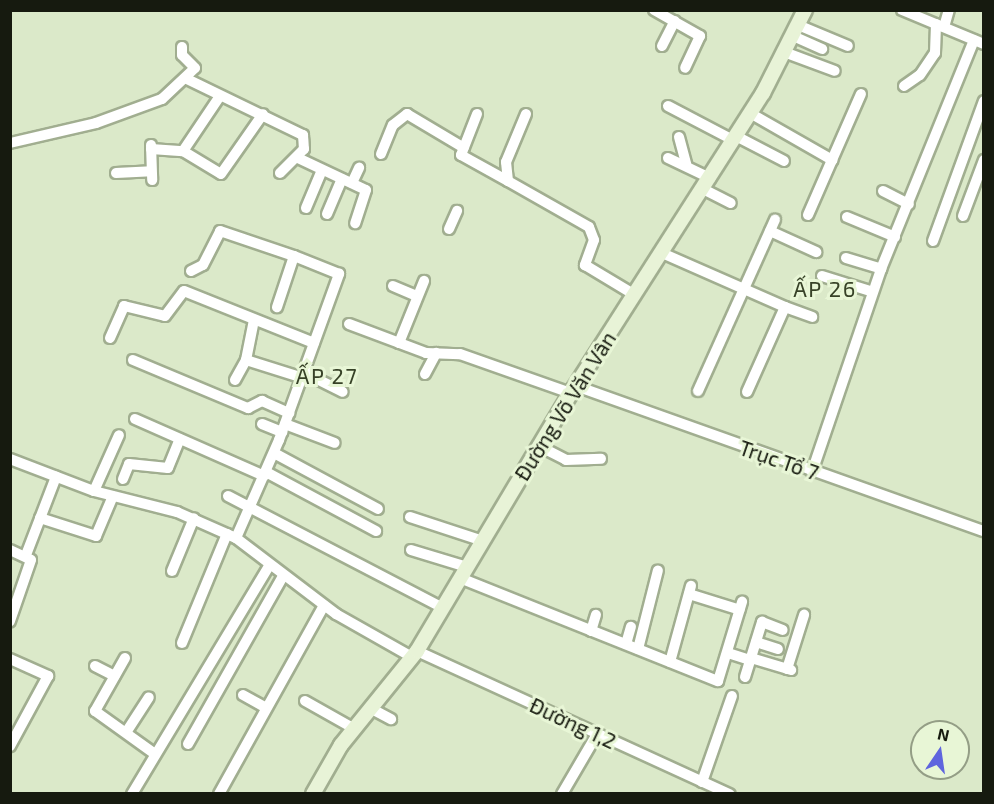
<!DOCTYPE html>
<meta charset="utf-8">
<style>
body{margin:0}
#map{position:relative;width:994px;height:804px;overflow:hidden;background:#dbe9c9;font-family:"Exo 2",sans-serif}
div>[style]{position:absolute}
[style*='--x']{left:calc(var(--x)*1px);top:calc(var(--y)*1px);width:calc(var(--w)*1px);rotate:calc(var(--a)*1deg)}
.roads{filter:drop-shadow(2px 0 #a1ae90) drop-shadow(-2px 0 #a1ae90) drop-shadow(0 2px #a1ae90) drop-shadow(0 -2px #a1ae90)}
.street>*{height:10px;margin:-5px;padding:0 5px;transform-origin:5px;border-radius:5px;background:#fff}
.secondary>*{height:14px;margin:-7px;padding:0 7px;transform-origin:7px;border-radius:7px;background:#e8f3d7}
span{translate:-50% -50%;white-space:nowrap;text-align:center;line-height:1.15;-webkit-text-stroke:6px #e8f6d6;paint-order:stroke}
.street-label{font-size:21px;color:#161a0f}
.neighbourhood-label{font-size:22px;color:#374227;letter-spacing:1.5px}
.frame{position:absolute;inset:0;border:12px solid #161a0f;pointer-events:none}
.north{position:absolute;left:910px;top:720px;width:60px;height:60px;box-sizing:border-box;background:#e8f6d6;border:2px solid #949e86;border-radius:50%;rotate:13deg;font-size:16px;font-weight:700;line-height:24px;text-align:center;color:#161a0f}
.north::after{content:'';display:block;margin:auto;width:21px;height:27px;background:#5f65de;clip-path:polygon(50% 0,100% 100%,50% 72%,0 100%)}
</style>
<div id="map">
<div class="roads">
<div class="street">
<i style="--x:654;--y:10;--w:53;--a:29.5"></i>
<i style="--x:700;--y:36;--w:35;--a:115"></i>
<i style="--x:902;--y:10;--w:89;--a:22.5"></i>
<i style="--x:798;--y:25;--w:54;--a:22.8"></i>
<i style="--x:944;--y:27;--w:18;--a:-74"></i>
<i style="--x:793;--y:36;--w:32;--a:24"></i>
<i style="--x:662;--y:46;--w:28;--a:-63"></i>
<i style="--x:784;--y:52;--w:54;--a:20.4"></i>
<i style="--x:187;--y:79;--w:129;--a:25.8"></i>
<i style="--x:303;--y:135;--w:14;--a:86"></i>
<i style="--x:304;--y:149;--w:34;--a:135"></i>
<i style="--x:904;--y:86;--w:19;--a:-35"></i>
<i style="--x:920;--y:75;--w:27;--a:-56"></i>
<i style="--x:935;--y:53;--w:29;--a:-88"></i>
<i style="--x:668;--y:106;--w:73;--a:27.6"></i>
<i style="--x:750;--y:113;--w:95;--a:29.8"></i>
<i style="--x:832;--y:160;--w:60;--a:113.6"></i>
<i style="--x:477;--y:114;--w:44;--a:111.3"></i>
<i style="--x:461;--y:155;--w:54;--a:29"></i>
<i style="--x:526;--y:114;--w:52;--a:112.6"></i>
<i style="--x:506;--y:162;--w:19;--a:84"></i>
<i style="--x:508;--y:181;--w:93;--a:29.6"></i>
<i style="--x:589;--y:227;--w:14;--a:69"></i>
<i style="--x:594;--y:240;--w:27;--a:110"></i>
<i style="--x:585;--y:265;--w:58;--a:31"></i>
<i style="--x:736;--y:136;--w:54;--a:27.5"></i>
<i style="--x:679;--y:137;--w:28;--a:75"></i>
<i style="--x:10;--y:143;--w:88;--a:-13.1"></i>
<i style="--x:96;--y:123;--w:70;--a:-20"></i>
<i style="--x:162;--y:99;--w:45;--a:-43.2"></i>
<i style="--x:195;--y:68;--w:18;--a:-135"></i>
<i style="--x:182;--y:55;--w:8;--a:-90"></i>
<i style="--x:151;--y:145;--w:35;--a:88"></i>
<i style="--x:151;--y:149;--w:32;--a:4"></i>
<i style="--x:183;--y:151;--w:44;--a:31.2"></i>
<i style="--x:221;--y:174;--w:73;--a:-55"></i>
<i style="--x:183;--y:151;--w:66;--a:-56.1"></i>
<i style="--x:381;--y:154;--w:31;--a:-68"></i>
<i style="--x:393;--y:125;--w:18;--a:-38"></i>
<i style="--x:407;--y:114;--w:66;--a:30.8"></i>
<i style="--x:298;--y:158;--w:75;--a:25.2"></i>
<i style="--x:366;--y:190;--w:35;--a:108"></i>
<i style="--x:668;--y:158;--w:47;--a:25.5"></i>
<i style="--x:832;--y:160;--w:72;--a:-66.3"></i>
<i style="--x:116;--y:173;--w:35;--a:-3"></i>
<i style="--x:352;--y:183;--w:17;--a:-65"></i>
<i style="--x:703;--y:189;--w:31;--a:27"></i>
<i style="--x:883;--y:191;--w:29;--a:27"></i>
<i style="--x:306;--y:208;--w:41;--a:-67.2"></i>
<i style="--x:327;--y:214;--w:38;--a:-67"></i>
<i style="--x:963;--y:216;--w:60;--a:-69.4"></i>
<i style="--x:847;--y:217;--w:52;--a:22.6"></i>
<i style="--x:449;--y:229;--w:20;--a:-66"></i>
<i style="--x:770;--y:231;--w:51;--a:24.5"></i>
<i style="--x:933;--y:241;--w:149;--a:-70"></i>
<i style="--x:662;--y:253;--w:134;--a:23.7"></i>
<i style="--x:785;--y:307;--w:93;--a:114.1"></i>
<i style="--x:846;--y:258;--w:37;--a:17"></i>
<i style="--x:191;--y:271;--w:13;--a:-27"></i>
<i style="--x:203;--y:265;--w:38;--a:-63"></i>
<i style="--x:220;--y:231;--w:78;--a:18.7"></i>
<i style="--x:822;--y:276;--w:53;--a:17.4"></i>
<i style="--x:393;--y:286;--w:26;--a:23"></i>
<i style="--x:785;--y:307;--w:29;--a:20"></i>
<i style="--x:349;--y:324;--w:82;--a:20.6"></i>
<i style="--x:426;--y:353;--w:34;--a:2"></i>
<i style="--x:460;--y:354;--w:118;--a:19.4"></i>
<i style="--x:110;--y:338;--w:35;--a:-66"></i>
<i style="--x:124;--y:306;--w:42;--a:13.7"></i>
<i style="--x:165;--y:316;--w:31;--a:-53"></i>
<i style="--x:184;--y:291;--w:140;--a:21.8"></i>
<i style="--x:399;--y:343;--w:67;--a:-68"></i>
<i style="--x:133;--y:360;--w:125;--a:22.7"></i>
<i style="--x:248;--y:408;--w:16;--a:-27"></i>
<i style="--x:262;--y:401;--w:30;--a:24"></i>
<i style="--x:246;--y:360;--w:60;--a:17.5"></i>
<i style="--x:305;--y:373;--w:42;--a:26.6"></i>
<i style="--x:425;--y:374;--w:24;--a:-62"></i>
<i style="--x:235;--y:380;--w:23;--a:-61"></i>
<i style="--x:246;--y:360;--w:41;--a:-78.7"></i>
<i style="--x:576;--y:386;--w:433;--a:19.6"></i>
<i style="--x:698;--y:391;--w:188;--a:-65.8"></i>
<i style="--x:135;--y:419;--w:141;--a:23.8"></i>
<i style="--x:262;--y:424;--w:22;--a:22"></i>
<i style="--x:285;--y:424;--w:53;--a:20.8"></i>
<i style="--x:539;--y:446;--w:30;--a:27"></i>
<i style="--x:566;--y:460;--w:35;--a:-2"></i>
<i style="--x:274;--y:453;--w:118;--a:28.3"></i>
<i style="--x:10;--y:459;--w:90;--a:20.9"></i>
<i style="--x:94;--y:491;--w:86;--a:14.2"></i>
<i style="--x:177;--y:512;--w:64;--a:23.8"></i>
<i style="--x:236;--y:538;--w:126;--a:37.2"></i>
<i style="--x:336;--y:614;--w:87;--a:29.5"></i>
<i style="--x:266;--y:472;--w:125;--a:28.2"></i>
<i style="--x:812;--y:472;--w:214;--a:-71.2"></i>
<i style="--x:881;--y:269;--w:247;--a:-67.9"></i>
<i style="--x:123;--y:479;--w:16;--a:-68"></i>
<i style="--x:129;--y:464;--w:39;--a:6"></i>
<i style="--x:168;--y:468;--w:31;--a:-68"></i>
<i style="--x:94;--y:491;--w:61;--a:-65.9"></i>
<i style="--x:228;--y:496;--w:240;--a:27.5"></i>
<i style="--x:410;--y:517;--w:77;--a:18.2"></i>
<i style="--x:40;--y:518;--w:59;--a:17.8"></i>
<i style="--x:96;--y:536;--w:43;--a:-67"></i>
<i style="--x:236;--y:538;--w:107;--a:-66.3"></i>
<i style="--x:279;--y:440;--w:177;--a:-70.1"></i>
<i style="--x:339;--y:274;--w:48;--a:-158.2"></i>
<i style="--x:294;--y:256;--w:54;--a:108.4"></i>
<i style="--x:10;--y:550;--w:23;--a:25"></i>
<i style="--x:31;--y:560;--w:65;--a:109"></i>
<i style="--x:411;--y:550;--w:59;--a:16.9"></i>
<i style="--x:26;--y:555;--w:84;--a:-69"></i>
<i style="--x:172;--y:571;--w:57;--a:-67.5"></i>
<i style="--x:460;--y:578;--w:278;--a:21.8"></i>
<i style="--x:718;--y:681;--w:83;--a:-73.1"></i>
<i style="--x:689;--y:594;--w:53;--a:17.4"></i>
<i style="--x:591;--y:631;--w:17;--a:-73"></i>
<i style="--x:756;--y:642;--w:23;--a:18"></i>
<i style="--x:182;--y:643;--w:118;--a:-67.6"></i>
<i style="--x:626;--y:644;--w:18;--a:-74"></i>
<i style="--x:638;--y:649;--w:81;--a:-75.8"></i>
<i style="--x:417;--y:651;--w:344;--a:24.6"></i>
<i style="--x:728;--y:653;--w:23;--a:18"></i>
<i style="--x:125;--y:658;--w:61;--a:119.5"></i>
<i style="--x:95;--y:711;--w:74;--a:35.6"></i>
<i style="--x:751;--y:658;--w:42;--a:16.7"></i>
<i style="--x:10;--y:659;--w:42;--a:24.1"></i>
<i style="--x:48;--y:676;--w:80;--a:118.5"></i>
<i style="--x:670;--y:662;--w:79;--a:-74.6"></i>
<i style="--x:95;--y:666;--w:22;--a:27"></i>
<i style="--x:787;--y:669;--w:57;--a:-72.5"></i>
<i style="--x:745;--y:677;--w:58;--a:-72.8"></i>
<i style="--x:762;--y:622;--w:22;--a:21"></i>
<i style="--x:243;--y:695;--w:25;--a:29"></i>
<i style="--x:305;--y:701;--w:55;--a:29.4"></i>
<i style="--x:370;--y:708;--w:24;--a:28"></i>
<i style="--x:127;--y:731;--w:40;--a:-57.1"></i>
<i style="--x:188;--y:744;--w:193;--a:-60.5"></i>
<i style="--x:702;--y:782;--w:91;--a:-70.8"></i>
<i style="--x:132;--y:794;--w:266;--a:-59"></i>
<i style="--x:219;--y:794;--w:216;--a:-60.9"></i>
<i style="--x:562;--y:794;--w:69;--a:-59.7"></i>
</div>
<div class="secondary">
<i style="--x:313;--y:794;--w:56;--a:-60.3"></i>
<i style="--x:341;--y:745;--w:121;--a:-51"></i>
<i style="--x:417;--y:651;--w:300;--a:-59.2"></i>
<i style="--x:571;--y:393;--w:356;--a:-57.4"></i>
<i style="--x:763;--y:93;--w:93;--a:-63.2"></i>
</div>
</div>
<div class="street-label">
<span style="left:565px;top:406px;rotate:-58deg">Đường Võ Văn Vân</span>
<span style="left:779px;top:460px;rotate:19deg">Trục Tổ 7</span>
<span style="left:573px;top:723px;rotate:25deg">Đường 1,2</span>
</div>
<div class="neighbourhood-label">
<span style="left:825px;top:289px">ẤP 26</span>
<span style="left:327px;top:376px">ẤP 27</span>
</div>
<div class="frame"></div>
<div class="north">N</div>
</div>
